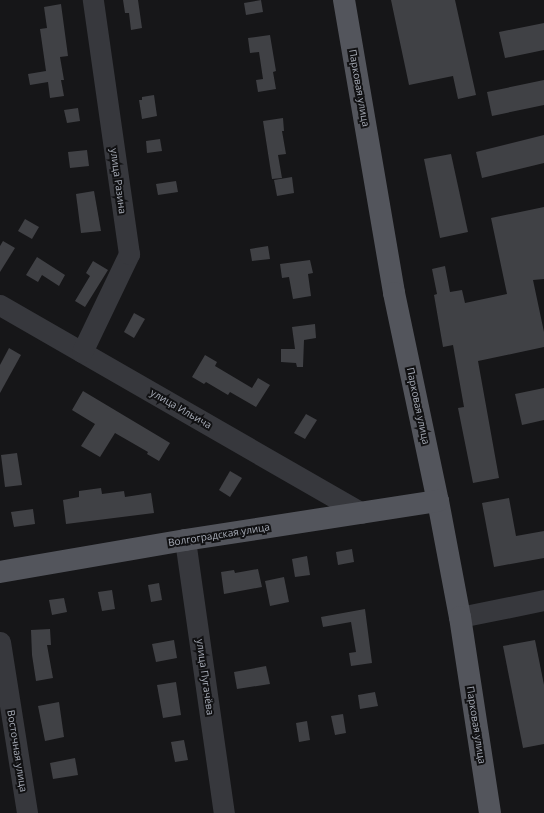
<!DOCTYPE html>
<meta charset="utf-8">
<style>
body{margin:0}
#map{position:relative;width:544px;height:813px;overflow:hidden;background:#161618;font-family:"Open Sans",sans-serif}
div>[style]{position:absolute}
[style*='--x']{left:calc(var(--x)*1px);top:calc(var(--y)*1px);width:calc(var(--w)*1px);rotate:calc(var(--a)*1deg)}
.building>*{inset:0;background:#404145}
.minor>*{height:21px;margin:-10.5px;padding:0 10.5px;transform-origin:10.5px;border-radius:10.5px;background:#37383d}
.major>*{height:22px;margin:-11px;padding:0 11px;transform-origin:11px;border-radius:11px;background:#53555c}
span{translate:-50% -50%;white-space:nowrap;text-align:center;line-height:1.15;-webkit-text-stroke:4px #111113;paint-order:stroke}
.street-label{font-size:10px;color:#a8adb8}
</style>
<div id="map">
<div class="building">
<i style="clip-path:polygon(123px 0,138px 0,142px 28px,131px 30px,129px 13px,125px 13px)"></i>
<i style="clip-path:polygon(261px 0,263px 12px,246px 15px,244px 3px)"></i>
<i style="clip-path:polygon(391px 0,455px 0,476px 95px,458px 99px,453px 76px,409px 85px)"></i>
<i style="clip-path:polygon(61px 4px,68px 56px,60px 57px,64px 80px,61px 80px,64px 96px,50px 98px,48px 82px,30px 85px,28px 74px,46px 71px,40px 29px,47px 28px,44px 7px)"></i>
<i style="clip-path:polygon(544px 23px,544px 50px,505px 58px,499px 32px)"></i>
<i style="clip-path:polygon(270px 35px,276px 71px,273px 72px,276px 89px,258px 92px,256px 80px,263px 79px,259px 52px,250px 53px,248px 38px)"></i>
<i style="clip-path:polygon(544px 80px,544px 105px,492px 116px,487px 92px)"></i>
<i style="clip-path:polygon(154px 95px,157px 116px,142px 119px,139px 100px,142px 100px,142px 97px)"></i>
<i style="clip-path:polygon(78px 108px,80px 121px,67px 123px,64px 110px)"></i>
<i style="clip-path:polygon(283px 118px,284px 131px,282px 131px,286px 154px,278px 155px,282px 178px,272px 179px,263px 121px)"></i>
<i style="clip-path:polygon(544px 135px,544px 163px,482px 178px,476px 152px)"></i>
<i style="clip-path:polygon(160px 139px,162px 151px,147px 153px,146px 141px)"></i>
<i style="clip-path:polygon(87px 150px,89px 166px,70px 168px,68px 152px)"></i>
<i style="clip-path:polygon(451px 154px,468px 232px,440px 238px,424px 159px)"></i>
<i style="clip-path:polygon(292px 177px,294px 193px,277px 196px,274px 180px)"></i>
<i style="clip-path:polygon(176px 181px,178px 192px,158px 195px,156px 184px)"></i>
<i style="clip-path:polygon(94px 191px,101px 231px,81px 233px,76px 194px)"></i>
<i style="clip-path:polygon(544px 207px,544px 279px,533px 280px,544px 332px,544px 347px,478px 361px,499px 478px,473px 483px,458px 408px,464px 407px,453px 345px,443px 347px,434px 295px,437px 294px,432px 269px,445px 266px,450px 292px,462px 290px,465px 303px,507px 294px,491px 218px)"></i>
<i style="clip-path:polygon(25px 219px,39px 227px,32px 239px,18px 231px)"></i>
<i style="clip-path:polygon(3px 241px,15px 248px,0 272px,0 246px)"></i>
<i style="clip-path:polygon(268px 246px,270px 259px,252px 261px,250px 249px)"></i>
<i style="clip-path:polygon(37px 257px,65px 275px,59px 286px,42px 275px,38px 282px,26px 275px)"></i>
<i style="clip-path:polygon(310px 260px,313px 273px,308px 274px,311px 296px,293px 299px,289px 277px,282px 278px,280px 264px)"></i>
<i style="clip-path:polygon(93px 261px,108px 270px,85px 307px,75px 301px,90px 276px,86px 273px)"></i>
<i style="clip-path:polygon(134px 313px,145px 319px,134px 338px,124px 332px)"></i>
<i style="clip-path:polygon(315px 324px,316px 338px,304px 340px,303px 367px,297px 367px,296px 363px,281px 362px,281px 349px,295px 349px,292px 327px)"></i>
<i style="clip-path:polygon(9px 348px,21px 355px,0 393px,0 365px)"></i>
<i style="clip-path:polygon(205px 355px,217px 362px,215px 366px,252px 388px,258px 378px,270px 385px,256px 407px,230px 392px,228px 395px,206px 382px,204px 384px,192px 377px)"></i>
<i style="clip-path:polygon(544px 388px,544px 420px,522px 425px,515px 394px)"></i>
<i style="clip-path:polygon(83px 391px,170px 443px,159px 461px,147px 454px,148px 452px,115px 433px,100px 457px,81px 446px,95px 424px,72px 410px)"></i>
<i style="clip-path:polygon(306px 414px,317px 420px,305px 439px,294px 433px)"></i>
<i style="clip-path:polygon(17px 453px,22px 485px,5px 487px,1px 455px)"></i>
<i style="clip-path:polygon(230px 471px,242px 478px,230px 497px,219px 490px)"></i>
<i style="clip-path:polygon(101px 488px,102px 494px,124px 491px,125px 497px,151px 493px,154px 513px,66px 524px,63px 500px,79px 497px,79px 491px)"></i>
<i style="clip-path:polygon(509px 498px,516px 536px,544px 531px,544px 558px,494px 567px,482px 503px)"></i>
<i style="clip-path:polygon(33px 509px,35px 524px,14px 527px,11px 512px)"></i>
<i style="clip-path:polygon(352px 549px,354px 562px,338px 565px,336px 552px)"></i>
<i style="clip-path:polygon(307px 556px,310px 575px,295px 577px,292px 559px)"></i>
<i style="clip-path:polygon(258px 569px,262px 587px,224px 594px,221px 572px,234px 570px,235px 573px)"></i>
<i style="clip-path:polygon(284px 577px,289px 602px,270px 606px,265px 581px)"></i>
<i style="clip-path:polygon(159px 583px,162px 600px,151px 602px,148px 585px)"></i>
<i style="clip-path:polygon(112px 590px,115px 609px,102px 611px,98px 592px)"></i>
<i style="clip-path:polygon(64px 598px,67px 612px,52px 615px,49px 600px)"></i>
<i style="clip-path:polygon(365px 609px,372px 663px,351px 666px,349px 653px,356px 652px,351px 622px,323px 627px,321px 617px)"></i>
<i style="clip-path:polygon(50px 629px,51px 645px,47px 645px,53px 678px,36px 681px,32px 655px,31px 630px)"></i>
<i style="clip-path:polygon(174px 640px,177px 658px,156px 662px,152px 644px)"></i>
<i style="clip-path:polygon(535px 640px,544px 685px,544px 744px,523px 748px,503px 646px)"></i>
<i style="clip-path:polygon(266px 666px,270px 684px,237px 689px,234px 672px)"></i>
<i style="clip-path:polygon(176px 682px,181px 715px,163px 718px,157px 685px)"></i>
<i style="clip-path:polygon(375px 692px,378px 706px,360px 709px,358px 695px)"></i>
<i style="clip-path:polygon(59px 702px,64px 737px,45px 741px,38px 706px)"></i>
<i style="clip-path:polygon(343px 714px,346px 733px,335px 735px,331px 716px)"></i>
<i style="clip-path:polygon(307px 721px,310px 740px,299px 742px,296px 723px)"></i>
<i style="clip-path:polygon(184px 740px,188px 760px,175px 762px,171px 742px)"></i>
<i style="clip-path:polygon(75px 758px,78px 775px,53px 779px,50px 763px)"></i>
</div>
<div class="minor">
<i style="--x:0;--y:305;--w:417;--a:29.9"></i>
<i style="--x:82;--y:352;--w:109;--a:-64.4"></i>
<i style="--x:129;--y:254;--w:257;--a:-98.1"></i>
<i style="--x:185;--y:540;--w:276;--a:81.9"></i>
<i style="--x:460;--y:617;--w:86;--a:-11.4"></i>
<i style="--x:0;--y:642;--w:173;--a:81"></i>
</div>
<div class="major">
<i style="--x:344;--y:0;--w:297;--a:80.3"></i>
<i style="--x:394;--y:293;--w:213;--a:78.1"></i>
<i style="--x:438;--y:501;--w:118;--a:79.3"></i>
<i style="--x:460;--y:617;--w:198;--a:81.3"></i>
<i style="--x:0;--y:572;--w:188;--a:-9.8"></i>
<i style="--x:185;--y:540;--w:256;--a:-8.8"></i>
</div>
<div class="street-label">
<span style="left:359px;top:88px;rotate:80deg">Парковая улица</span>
<span style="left:118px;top:181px;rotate:82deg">улица Разина</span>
<span style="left:418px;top:406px;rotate:78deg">Парковая улица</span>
<span style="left:181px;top:409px;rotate:30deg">улица Ильича</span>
<span style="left:219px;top:535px;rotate:-9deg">Волгоградская улица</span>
<span style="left:205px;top:677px;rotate:82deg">улица Пугачёва</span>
<span style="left:476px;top:725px;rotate:81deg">Парковая улица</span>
<span style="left:17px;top:751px;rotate:81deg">Восточная улица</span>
</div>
</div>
